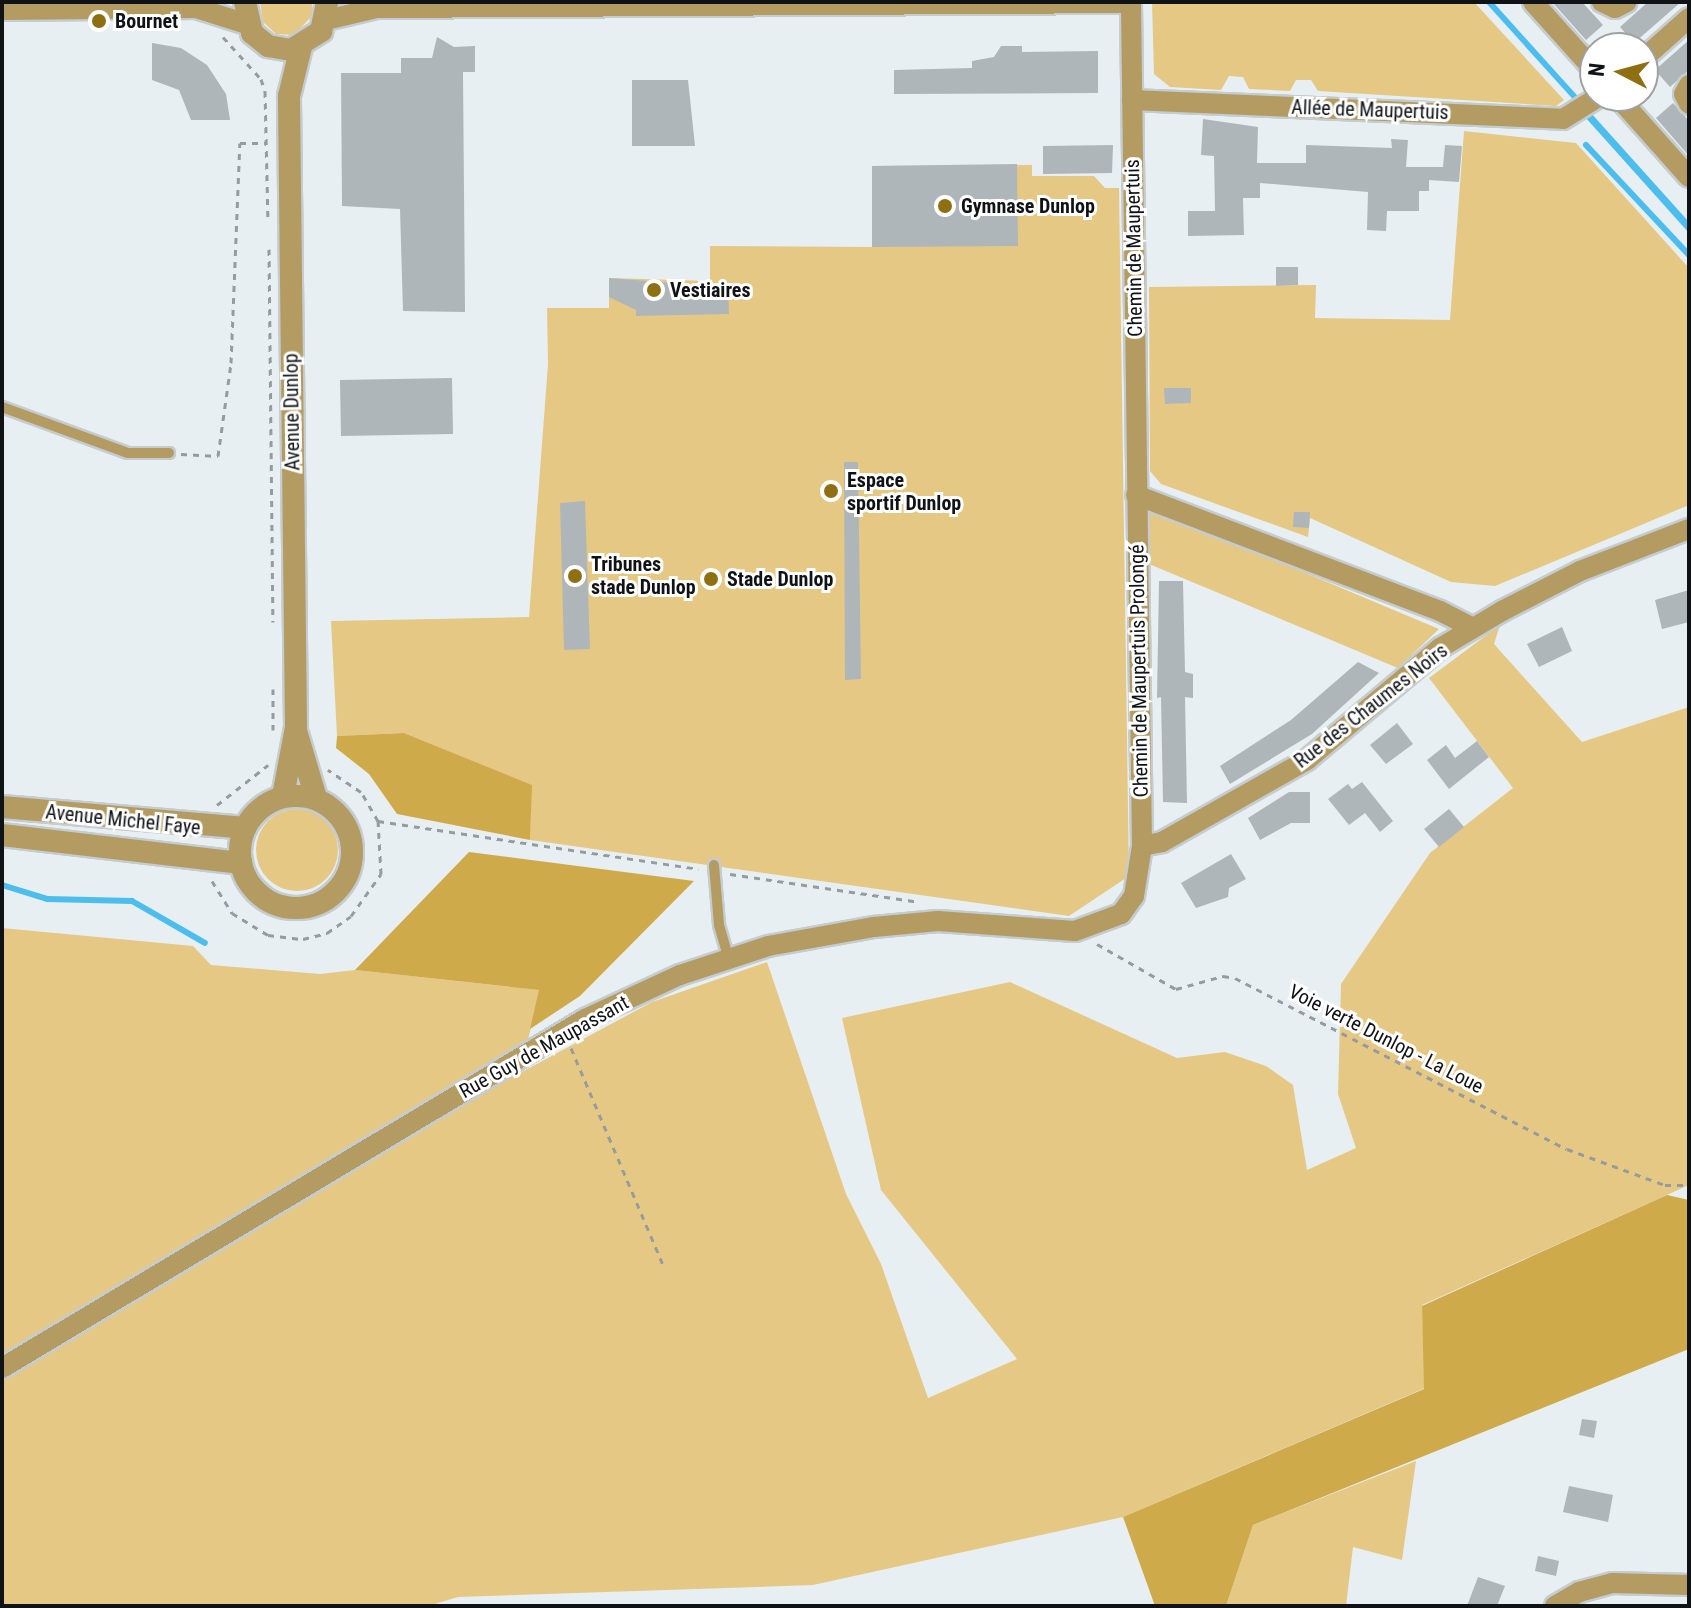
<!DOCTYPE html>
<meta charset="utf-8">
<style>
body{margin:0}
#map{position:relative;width:1691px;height:1608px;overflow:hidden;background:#e7eff3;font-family:"Roboto Condensed",sans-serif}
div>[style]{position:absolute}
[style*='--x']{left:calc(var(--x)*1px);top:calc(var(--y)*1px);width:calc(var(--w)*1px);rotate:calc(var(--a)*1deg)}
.green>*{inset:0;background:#e5c884}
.round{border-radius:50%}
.forest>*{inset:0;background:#cfaa4b}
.water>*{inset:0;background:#4dbded}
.stream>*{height:6px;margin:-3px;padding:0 3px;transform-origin:3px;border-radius:3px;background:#4dbded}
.building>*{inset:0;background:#afb6ba}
.path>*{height:3px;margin-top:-1.5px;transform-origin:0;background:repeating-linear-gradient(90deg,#959b9e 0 6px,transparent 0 12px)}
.roads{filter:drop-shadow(2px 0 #c5cccf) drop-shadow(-2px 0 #c5cccf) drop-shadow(0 2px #c5cccf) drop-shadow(0 -2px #c5cccf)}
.service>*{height:10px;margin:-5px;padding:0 5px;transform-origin:5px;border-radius:5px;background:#b39b61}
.minor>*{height:20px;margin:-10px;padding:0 10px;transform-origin:10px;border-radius:10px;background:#b39b61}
.tertiary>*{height:22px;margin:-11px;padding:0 11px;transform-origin:11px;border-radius:11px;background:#b39b61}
.tertiary>.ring{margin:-11px;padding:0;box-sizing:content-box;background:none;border:22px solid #b39b61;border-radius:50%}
.dots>*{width:22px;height:22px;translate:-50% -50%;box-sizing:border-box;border:4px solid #fff;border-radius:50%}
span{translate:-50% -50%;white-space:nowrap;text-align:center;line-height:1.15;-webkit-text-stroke:6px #fff;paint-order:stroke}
.poi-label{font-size:20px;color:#101315;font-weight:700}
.left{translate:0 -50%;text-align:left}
.street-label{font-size:20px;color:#101315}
.frame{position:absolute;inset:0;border:4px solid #101315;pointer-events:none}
.north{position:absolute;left:1579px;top:32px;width:80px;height:80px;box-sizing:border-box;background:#fff;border:2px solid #9fa1a1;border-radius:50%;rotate:276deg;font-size:22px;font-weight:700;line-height:32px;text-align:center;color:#101315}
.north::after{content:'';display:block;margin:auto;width:28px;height:36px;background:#8e6f12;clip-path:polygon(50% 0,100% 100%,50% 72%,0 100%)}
</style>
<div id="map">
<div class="green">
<i style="clip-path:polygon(260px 2px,312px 2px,312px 16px,294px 35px,276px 34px,263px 22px)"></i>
<i style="clip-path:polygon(1152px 2px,1474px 2px,1564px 100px,1556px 106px,1318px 91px,1311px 80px,1296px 80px,1290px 91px,1249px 89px,1243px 77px,1229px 76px,1221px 90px,1170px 87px,1154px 74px)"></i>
<i style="clip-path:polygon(1464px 131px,1576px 143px,1689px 268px,1689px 505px,1495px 586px,1451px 582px,1310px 518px,1308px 537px,1161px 484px,1150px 471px,1149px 287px,1316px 285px,1315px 318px,1450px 320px)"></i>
<i style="clip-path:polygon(1032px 165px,1032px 176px,1094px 176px,1105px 188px,1119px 188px,1129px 876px,1069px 916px,530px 840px,531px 785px,404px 733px,337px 736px,331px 621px,529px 617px,548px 364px,547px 308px,609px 308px,609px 278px,710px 281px,710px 246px,872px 247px,872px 166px)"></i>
<i style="clip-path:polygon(1150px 510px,1308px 574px,1439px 629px,1398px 668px,1149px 564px)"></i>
<i style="clip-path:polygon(1500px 625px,1494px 644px,1582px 742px,1689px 707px,1689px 1185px,1422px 1305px,1425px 1388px,1123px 1517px,813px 1585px,458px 1597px,428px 1606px,2px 1606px,2px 928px,193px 946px,211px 965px,320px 974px,355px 970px,540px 990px,520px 1073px,652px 1002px,767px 962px,846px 1194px,881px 1264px,928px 1398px,1017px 1359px,881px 1190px,842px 1018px,1010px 982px,1177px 1058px,1225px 1052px,1266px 1066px,1293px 1085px,1307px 1170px,1356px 1148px,1338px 1094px,1341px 984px,1430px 853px,1513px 788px,1429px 678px)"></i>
<i class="round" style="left:256px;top:809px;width:82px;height:82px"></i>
<i style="clip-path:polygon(1416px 1461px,1402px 1560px,1353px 1547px,1346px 1606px,1226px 1606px,1253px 1525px)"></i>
</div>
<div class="forest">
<i style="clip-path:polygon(404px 733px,532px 785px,530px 840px,397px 814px,369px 774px,336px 748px,337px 736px)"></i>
<i style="clip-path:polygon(469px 852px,694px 881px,580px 996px,530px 1029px,539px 990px,355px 970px)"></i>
<i style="clip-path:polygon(1667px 1195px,1689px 1200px,1689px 1349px,1253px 1525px,1226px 1606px,1155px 1606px,1123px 1517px,1424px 1389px,1422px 1306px)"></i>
</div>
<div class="water">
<i style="clip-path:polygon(1485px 2px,1493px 2px,1584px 103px,1579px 106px)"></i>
<i style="clip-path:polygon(1591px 113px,1689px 222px,1689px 233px,1585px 117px)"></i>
</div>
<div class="stream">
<i style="--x:1586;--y:145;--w:151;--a:46.9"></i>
<i style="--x:2;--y:885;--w:47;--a:17.3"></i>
<i style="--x:47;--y:899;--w:85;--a:1.3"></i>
<i style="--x:132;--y:901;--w:84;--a:29.9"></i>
</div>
<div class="building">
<i style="clip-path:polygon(1552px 2px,1582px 2px,1603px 25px,1586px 40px)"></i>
<i style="clip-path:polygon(1648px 2px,1681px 2px,1634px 43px,1620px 27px)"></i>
<i style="clip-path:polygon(437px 37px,454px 47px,475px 46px,475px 72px,463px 72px,465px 312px,403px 311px,400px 209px,342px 206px,341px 73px,401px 73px,401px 58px,432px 58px)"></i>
<i style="clip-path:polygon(1689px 40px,1689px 70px,1670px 87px,1655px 70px)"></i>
<i style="clip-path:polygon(152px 43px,181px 48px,207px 65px,226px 94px,230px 120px,191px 120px,179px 90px,152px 80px)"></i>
<i style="clip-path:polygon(1001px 46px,1022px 46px,1022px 52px,1098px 51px,1098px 93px,894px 94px,894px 70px,972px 68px,972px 61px,994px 57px)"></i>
<i style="clip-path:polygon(632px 80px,688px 80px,695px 146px,632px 146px)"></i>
<i style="clip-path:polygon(1673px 103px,1689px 121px,1689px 156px,1656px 118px)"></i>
<i style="clip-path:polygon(1203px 119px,1258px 127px,1257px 163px,1306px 163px,1306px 145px,1392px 148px,1391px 139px,1408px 140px,1406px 167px,1443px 167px,1445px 145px,1462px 146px,1459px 182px,1429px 180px,1429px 191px,1419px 191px,1419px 211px,1387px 211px,1386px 231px,1367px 230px,1368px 192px,1260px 183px,1260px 198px,1243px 198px,1244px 235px,1188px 236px,1188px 211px,1215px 211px,1214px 156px,1201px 155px)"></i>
<i style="clip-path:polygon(1113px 145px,1112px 173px,1043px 174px,1043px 146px)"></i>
<i style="clip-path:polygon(1017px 164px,1018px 246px,872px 247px,872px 166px)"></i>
<i style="clip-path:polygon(1276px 267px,1298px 267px,1298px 285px,1276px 286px)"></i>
<i style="clip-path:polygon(609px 278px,728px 287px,729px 314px,636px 316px,636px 310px,609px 297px)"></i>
<i style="clip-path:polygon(452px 378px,453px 434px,341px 436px,340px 380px)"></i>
<i style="clip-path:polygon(1164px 388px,1191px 388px,1191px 403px,1165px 404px)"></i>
<i style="clip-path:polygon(844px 462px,858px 462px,861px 679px,845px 680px)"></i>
<i style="clip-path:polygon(585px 501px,590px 649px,564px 650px,560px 503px)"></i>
<i style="clip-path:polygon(1294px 512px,1310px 512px,1309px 528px,1293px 527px)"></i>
<i style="clip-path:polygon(1159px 581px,1183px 581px,1185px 672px,1193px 674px,1193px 698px,1185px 697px,1187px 803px,1163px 802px,1161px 697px,1157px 698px)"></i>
<i style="clip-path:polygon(1689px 590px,1689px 622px,1662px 629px,1655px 600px)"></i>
<i style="clip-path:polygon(1562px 627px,1572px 651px,1539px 667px,1527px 644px)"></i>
<i style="clip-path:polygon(1358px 662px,1379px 673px,1312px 734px,1230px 784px,1220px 766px,1291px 720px)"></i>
<i style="clip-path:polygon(1397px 723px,1413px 744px,1386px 764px,1370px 745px)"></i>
<i style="clip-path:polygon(1477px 741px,1489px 757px,1449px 789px,1427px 760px,1446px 745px,1455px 758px)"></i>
<i style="clip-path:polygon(1362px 782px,1393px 821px,1380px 832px,1365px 813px,1349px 825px,1328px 799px,1348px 784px,1352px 789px)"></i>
<i style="clip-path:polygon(1289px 792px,1310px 792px,1310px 823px,1291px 823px,1260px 840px,1248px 818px)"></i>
<i style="clip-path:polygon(1449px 809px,1464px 827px,1439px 847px,1424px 829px)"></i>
<i style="clip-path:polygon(1231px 854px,1246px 879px,1229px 888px,1228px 897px,1196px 908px,1181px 883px)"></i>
<i style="clip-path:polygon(1582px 1419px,1597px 1421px,1594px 1438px,1579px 1435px)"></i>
<i style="clip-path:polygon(1569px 1486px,1613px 1495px,1608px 1522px,1563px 1512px)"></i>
<i style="clip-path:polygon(1538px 1556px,1559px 1561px,1556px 1576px,1535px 1571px)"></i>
<i style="clip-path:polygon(1478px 1577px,1505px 1586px,1497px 1606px,1467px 1606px)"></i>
</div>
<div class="path">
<i style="--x:223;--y:37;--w:57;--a:47.9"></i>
<i style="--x:261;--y:79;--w:13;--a:72"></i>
<i style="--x:265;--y:91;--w:131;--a:88.7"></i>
<i style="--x:269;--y:249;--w:373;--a:89.4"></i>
<i style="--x:181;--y:454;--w:37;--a:3"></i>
<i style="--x:218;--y:456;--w:94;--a:-82"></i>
<i style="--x:231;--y:363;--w:220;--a:-87.7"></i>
<i style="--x:240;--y:143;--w:26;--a:0"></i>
<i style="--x:273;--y:730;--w:41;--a:-90"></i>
<i style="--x:217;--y:805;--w:65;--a:-38.1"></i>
<i style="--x:378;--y:821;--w:324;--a:8.5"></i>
<i style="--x:730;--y:874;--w:192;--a:8.4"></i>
<i style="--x:212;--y:881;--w:38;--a:58"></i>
<i style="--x:232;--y:913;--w:42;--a:31.4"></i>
<i style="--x:268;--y:935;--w:35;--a:7"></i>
<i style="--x:303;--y:939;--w:25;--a:-14"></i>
<i style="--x:327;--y:933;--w:29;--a:-35"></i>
<i style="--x:351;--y:916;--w:52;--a:-54.5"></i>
<i style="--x:381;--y:874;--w:53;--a:-93.2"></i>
<i style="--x:378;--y:821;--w:34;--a:-120"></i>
<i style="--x:361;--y:792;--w:40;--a:-146"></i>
<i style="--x:1097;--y:944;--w:91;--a:29.7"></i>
<i style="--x:1176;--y:989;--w:49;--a:-15.5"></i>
<i style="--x:1223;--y:976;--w:12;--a:9"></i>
<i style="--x:1235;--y:978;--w:373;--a:27.3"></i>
<i style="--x:1567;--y:1149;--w:104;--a:20.2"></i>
<i style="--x:1665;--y:1185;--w:24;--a:0"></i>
<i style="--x:571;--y:1048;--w:236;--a:67"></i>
</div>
<div class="roads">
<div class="service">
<i style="--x:2;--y:407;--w:134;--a:20.1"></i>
<i style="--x:128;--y:453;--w:41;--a:0"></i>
<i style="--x:714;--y:865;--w:60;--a:85.2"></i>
<i style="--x:719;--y:925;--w:35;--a:74"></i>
</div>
<div class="minor">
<i style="--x:1533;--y:2;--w:93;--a:48.1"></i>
<i style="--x:1602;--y:2;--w:14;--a:25"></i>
<i style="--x:1615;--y:8;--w:13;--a:-27"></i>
<i style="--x:2;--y:10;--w:194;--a:-0.6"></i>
<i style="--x:196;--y:8;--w:53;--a:17.4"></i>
<i style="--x:326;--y:20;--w:52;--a:-13.2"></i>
<i style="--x:377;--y:8;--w:754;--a:-0.38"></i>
<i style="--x:1643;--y:59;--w:62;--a:-41.7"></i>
<i style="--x:1689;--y:85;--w:10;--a:119"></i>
<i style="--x:1684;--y:94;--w:11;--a:63"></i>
<i style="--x:1617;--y:96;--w:108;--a:48.4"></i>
<i style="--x:1132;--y:100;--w:431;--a:2.5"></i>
<i style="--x:1563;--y:119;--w:44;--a:-31.9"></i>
<i style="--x:1136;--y:495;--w:325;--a:20.9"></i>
<i style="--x:1440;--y:611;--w:37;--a:27"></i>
<i style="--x:1142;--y:846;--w:20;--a:-11"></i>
<i style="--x:1162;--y:842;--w:167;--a:-29.5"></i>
<i style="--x:1307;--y:760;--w:174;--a:-40.1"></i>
<i style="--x:1440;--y:648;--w:72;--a:-30.8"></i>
<i style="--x:1502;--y:611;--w:88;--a:-27.1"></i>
<i style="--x:1580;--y:571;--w:117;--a:-21.1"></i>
<i style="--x:2;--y:1368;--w:679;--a:-30.91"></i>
<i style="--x:585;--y:1019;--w:105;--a:-24.9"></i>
<i style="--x:680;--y:975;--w:93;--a:-18.2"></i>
<i style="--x:768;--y:946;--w:108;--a:-10.2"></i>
<i style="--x:874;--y:927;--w:64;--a:-5.4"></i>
<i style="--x:938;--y:921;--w:137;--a:4.2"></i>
<i style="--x:1075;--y:931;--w:49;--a:-20.3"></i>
<i style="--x:1121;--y:914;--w:22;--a:-54"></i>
<i style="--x:1134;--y:896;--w:51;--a:-80.9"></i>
<i style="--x:1142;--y:846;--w:844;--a:-90.75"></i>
<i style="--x:1555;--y:1606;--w:28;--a:-30"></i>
<i style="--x:1579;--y:1592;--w:34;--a:-15"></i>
<i style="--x:1612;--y:1583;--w:77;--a:1.5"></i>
</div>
<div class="tertiary">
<i style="--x:245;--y:2;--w:32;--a:77"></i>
<i style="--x:252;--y:33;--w:21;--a:39"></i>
<i style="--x:268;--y:46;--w:23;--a:10"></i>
<i style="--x:291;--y:50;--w:36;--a:-32"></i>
<i style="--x:321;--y:31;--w:30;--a:-78"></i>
<i style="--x:297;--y:734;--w:67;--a:73.5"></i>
<i class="ring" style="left:240px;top:796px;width:90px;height:90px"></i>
<i style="--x:283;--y:796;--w:70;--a:-79.3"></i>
<i style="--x:296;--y:727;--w:631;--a:-90.64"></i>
<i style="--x:289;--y:96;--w:50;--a:-76.2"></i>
<i style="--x:2;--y:807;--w:244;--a:4.9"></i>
<i style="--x:2;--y:835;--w:241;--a:6.7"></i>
</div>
</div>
<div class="dots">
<i style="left:99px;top:21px;background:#8e6f12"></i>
<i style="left:945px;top:206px;background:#8e6f12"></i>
<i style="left:654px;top:290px;background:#8e6f12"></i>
<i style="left:831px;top:491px;background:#8e6f12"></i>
<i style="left:575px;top:576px;background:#8e6f12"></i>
<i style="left:711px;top:579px;background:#8e6f12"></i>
</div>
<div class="poi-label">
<span class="left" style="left:115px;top:21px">Bournet</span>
<span class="left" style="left:961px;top:206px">Gymnase Dunlop</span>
<span class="left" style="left:670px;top:290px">Vestiaires</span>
<span class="left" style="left:847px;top:492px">Espace<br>sportif Dunlop</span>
<span class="left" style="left:591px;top:576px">Tribunes<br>stade Dunlop</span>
<span class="left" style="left:727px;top:579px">Stade Dunlop</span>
</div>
<div class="street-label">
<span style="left:1370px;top:110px;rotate:2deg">Allée de Maupertuis</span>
<span style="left:1134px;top:248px;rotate:-91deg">Chemin de Maupertuis</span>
<span style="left:292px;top:412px;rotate:-91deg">Avenue Dunlop</span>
<span style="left:1139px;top:671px;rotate:-91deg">Chemin de Maupertuis Prolongé</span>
<span style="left:1371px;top:706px;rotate:-38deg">Rue des Chaumes Noirs</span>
<span style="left:123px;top:820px;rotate:6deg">Avenue Michel Faye</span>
<span style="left:1386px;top:1039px;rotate:27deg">Voie verte Dunlop - La Loue</span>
<span style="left:544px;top:1047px;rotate:-29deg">Rue Guy de Maupassant</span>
</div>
<div class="frame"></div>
<div class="north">N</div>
</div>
